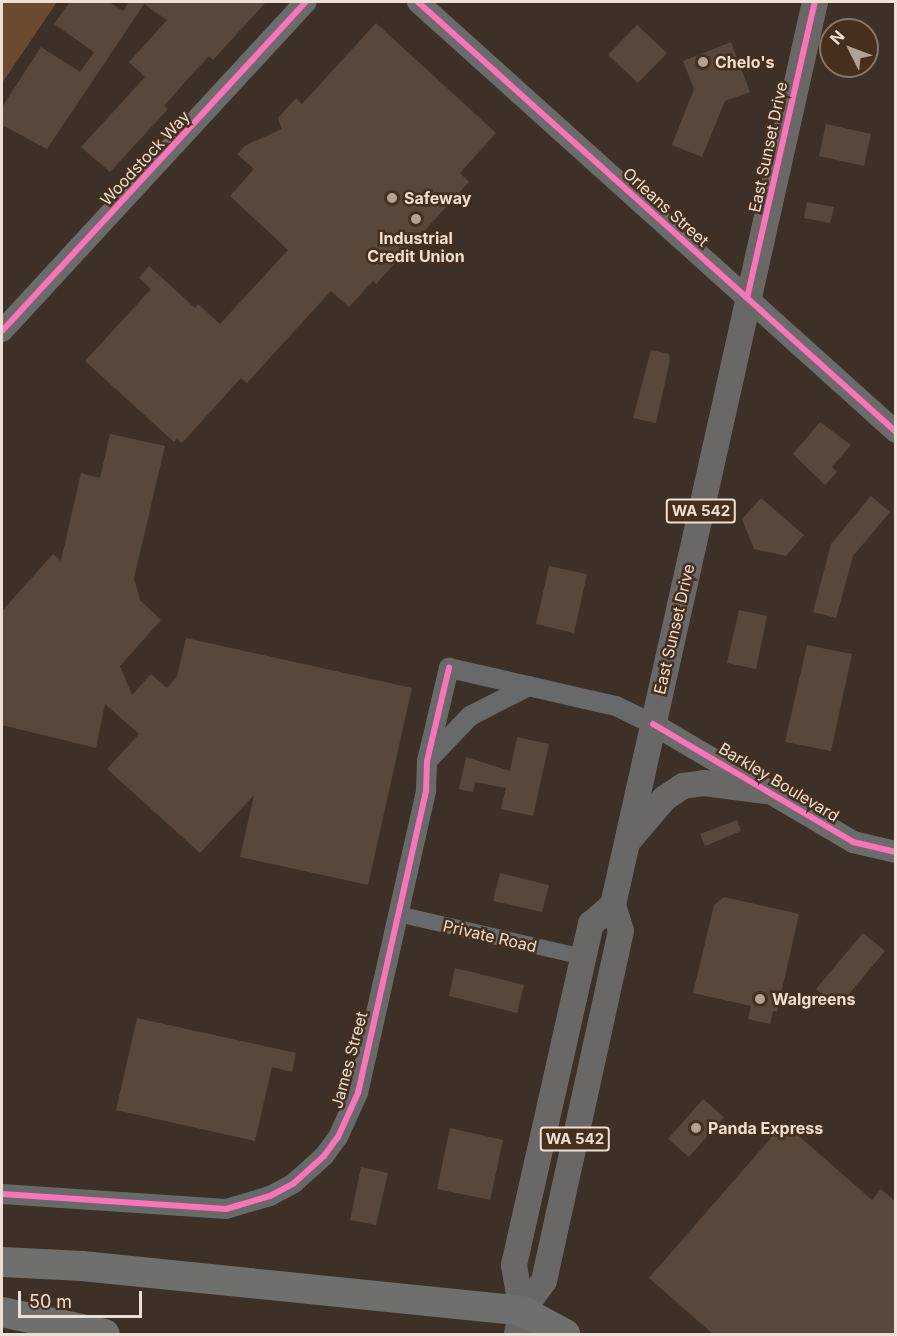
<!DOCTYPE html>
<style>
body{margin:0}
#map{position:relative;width:897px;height:1336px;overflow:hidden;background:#3d3026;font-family:Inter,sans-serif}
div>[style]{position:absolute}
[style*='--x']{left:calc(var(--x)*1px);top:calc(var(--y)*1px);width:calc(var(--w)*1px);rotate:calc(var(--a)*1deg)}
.green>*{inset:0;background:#6b4a2f}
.building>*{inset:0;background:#58483b}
.minor>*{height:16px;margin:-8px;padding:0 8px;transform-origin:8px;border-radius:8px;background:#68696a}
.tertiary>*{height:20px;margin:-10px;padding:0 10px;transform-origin:10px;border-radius:10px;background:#68696a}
.secondary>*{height:22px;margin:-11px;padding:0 11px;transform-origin:11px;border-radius:11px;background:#6b6b6b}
.primary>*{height:26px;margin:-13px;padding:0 13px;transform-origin:13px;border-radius:13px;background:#6a6867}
.motorway>*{height:30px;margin:-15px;padding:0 15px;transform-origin:15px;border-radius:15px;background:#6f6f6d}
.cycleway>*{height:6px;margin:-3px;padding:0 3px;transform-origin:3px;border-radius:3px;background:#fb73b8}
.dots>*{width:16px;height:16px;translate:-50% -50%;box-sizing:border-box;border:3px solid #462f1d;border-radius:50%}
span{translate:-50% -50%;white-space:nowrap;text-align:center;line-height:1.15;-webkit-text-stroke:5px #462f1d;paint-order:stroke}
.shield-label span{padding:2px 4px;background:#462f1d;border:2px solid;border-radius:4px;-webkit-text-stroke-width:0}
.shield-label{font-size:15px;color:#eddfd3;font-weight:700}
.poi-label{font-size:16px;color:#eddfd3;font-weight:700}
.left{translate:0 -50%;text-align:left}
.street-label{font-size:16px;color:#eddfd3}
.frame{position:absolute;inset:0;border:3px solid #eddfd3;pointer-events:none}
.north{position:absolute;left:819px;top:18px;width:60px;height:60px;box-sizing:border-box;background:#462f1d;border:2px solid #897566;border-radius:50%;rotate:312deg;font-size:16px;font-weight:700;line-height:24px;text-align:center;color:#eddfd3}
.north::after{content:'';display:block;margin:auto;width:21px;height:27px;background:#afa296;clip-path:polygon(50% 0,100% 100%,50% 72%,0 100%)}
.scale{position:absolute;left:18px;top:1291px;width:124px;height:27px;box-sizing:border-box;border:3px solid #eddfd3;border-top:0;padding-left:8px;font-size:18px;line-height:21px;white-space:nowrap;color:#eddfd3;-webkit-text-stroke:4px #462f1d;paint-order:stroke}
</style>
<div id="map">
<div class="green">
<i style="clip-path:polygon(2px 2px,57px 2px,2px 83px)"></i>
</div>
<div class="building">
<i style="clip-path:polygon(70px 2px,109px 2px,123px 11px,129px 2px,266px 2px,213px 60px,209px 56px,193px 73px,164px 106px,168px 109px,110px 172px,81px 147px,145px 77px,129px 62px,167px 20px,144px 4px,47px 149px,2px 125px,2px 107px,41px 47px,80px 72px,94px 52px,54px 24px)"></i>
<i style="clip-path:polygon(376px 23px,496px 133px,460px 173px,469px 182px,376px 284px,373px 281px,349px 307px,331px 291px,247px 383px,241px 378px,182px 443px,177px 439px,174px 442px,85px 361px,151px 289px,139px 278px,149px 266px,195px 308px,198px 304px,220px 324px,288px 250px,230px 196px,254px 169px,237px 154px,246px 145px,282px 129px,278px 118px,296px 98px,302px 104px)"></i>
<i style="clip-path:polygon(637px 25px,667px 53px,638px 83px,608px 55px)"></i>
<i style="clip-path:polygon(731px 42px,750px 92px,725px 101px,702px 157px,672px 145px,694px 89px,683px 61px)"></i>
<i style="clip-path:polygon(826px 124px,871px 134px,864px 166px,819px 156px)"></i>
<i style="clip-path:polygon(807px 202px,834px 207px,830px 223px,804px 218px)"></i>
<i style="clip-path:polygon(651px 350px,669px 354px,670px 360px,656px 423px,633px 418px)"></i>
<i style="clip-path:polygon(820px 422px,851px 445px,832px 467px,837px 472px,825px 485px,793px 454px)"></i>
<i style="clip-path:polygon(110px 434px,165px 446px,134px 578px,140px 600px,161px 620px,120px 666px,132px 695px,151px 674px,167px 688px,177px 676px,186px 638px,412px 688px,368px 885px,240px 857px,254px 795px,200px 853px,107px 769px,139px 734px,105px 704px,96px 748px,2px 725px,2px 611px,53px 554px,61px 561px,81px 473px,100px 478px)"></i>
<i style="clip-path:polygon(871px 496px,890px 512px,853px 556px,836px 618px,813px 612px,831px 544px)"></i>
<i style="clip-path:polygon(761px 498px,804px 535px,786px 556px,754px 549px,742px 519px)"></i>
<i style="clip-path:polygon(549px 566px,587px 574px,574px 633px,536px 624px)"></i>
<i style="clip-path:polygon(739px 610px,767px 616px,756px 669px,727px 663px)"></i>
<i style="clip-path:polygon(807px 645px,852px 654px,831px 751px,785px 742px)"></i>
<i style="clip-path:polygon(517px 737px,549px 744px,533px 816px,501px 809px,506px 788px,475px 782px,473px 792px,459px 789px,466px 757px,510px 771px)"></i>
<i style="clip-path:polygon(737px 820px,741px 831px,705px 846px,700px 834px)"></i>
<i style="clip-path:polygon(500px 873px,549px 885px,542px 912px,493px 901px)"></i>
<i style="clip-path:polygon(724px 897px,799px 914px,777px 1012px,773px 1011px,770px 1024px,748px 1019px,751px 1006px,693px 993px,714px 905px)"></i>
<i style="clip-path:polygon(863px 933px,885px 951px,838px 1007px,816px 989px)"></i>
<i style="clip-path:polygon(455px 968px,524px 985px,517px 1013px,449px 996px)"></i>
<i style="clip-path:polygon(137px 1018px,296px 1053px,292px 1072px,272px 1067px,255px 1141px,116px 1110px)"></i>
<i style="clip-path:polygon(703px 1099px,724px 1117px,689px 1157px,668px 1139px)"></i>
<i style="clip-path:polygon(784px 1123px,872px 1200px,881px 1189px,896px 1202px,896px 1335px,714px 1335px,649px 1278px)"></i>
<i style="clip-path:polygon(450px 1128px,503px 1140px,490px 1200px,437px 1189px)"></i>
<i style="clip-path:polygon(361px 1167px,388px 1173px,376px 1225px,350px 1220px)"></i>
</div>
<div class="minor">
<i style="--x:398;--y:914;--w:190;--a:13.1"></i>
</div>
<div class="tertiary">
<i style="--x:429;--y:759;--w:59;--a:-46.4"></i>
<i style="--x:470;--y:716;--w:66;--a:-27"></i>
<i style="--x:2;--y:1194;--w:225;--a:3.8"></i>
<i style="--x:226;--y:1209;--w:46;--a:-16.5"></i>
<i style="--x:270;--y:1196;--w:27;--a:-28"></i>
<i style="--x:294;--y:1183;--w:40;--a:-42"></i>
<i style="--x:324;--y:1156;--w:24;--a:-54"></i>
<i style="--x:338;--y:1137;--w:48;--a:-65.6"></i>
<i style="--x:358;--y:1093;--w:310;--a:-77.3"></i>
<i style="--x:426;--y:791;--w:30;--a:-88"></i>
<i style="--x:427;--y:761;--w:96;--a:-76.7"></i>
<i style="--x:449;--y:668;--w:171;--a:12.8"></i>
<i style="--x:616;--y:706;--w:41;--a:25.9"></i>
</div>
<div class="secondary">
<i style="--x:418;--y:2;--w:643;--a:41.97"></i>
<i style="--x:2;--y:331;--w:448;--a:-47.3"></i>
<i style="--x:653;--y:724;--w:232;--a:30.5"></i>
<i style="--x:853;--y:842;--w:44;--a:13.1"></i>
</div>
<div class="primary">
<i style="--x:629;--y:840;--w:55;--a:-49.4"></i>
<i style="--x:665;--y:798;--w:22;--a:-34"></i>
<i style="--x:683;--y:786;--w:21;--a:-8"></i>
<i style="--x:704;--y:783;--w:63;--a:7.4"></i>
<i style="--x:522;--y:1311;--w:47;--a:-99.9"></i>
<i style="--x:514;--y:1265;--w:350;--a:-77.3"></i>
<i style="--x:591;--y:924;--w:29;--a:-41"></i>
<i style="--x:517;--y:1334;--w:24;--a:-78"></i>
<i style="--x:522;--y:1311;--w:37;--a:-54"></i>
<i style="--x:544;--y:1281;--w:358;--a:-77.6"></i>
<i style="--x:621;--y:931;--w:27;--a:-107"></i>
<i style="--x:613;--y:905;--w:925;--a:-77.39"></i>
</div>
<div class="motorway">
<i style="--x:2;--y:1262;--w:80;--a:2.9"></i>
<i style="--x:82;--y:1266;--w:442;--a:5.8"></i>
<i style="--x:522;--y:1311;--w:49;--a:28.1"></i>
<i style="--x:2;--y:1312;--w:105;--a:12.1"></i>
</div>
<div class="cycleway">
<i style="--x:418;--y:2;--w:643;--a:41.97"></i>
<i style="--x:747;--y:298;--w:304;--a:-77.1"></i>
<i style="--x:2;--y:331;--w:448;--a:-47.3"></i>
<i style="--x:653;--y:724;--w:232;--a:30.5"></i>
<i style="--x:853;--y:842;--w:44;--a:13.1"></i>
<i style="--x:2;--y:1194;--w:225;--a:3.8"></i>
<i style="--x:226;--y:1209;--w:46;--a:-16.5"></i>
<i style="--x:270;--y:1196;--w:27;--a:-28"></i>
<i style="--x:294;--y:1183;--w:40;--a:-42"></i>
<i style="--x:324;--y:1156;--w:24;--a:-54"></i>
<i style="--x:338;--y:1137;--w:48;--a:-65.6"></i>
<i style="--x:358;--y:1093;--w:310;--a:-77.3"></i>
<i style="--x:426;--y:791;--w:30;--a:-88"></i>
<i style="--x:427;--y:761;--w:96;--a:-76.7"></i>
</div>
<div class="dots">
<i style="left:703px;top:62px;background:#afa296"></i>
<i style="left:392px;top:198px;background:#afa296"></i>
<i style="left:416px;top:219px;background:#afa296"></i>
<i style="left:760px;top:999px;background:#afa296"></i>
<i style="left:696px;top:1128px;background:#afa296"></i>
</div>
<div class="shield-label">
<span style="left:701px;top:511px">WA 542</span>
<span style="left:575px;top:1139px">WA 542</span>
</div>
<div class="poi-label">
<span class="left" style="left:715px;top:62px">Chelo's</span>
<span class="left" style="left:404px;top:198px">Safeway</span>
<span style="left:416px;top:247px">Industrial<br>Credit Union</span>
<span class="left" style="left:772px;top:999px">Walgreens</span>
<span class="left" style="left:708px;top:1128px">Panda Express</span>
</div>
<div class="street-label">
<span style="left:768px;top:147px;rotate:-78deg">East Sunset Drive</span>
<span style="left:145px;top:158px;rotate:-47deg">Woodstock Way</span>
<span style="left:666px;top:207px;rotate:42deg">Orleans Street</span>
<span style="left:674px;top:629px;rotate:-77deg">East Sunset Drive</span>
<span style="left:779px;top:782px;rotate:31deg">Barkley Boulevard</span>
<span style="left:490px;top:936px;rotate:13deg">Private Road</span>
<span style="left:349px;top:1060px;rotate:-75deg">James Street</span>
</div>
<div class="frame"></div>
<div class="north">N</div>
<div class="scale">50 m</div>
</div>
